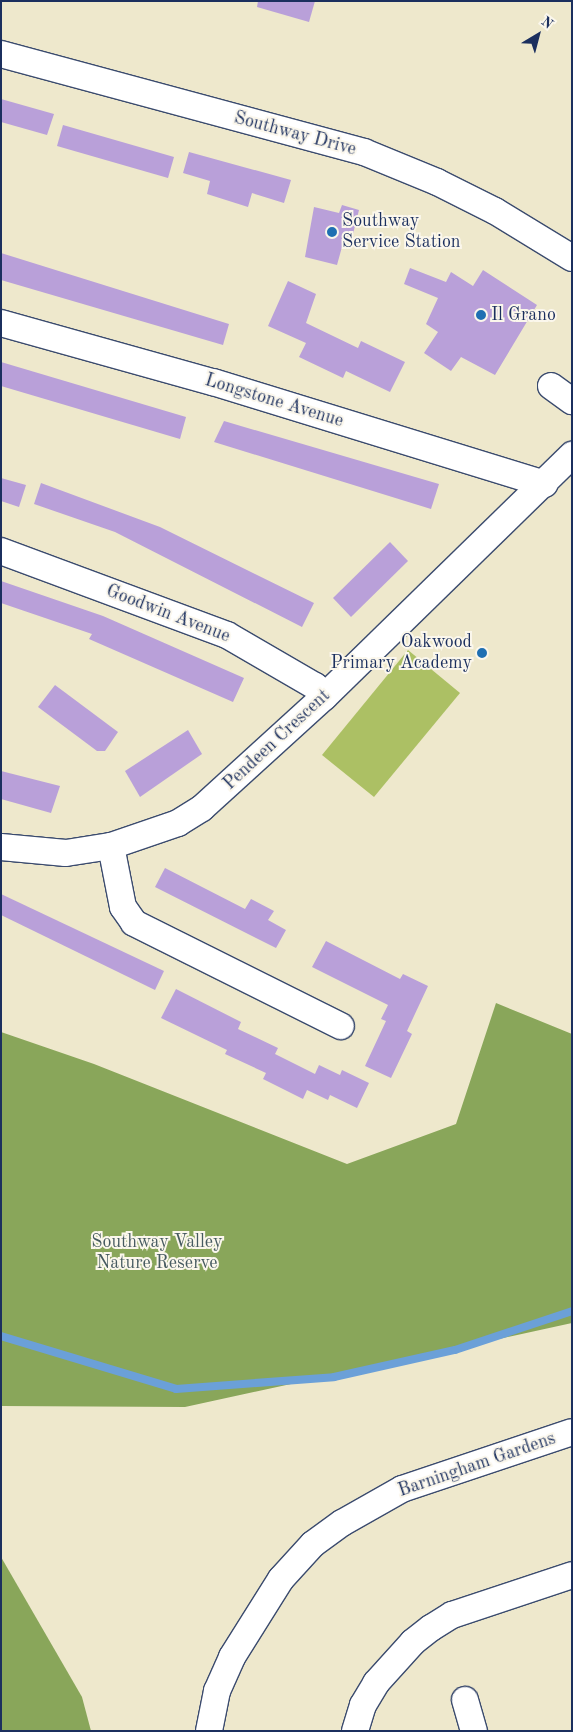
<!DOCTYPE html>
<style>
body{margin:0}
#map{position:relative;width:573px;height:1732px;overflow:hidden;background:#eee8cc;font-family:"Old Standard TT",serif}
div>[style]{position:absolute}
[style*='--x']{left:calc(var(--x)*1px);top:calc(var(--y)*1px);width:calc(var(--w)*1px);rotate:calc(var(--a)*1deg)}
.green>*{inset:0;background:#acc064}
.forest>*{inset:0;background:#89a65a}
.stream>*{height:8px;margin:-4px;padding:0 4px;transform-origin:4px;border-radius:4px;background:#6ba0d8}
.building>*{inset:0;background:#b9a0d9}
.roads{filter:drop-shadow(1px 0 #3b4b6e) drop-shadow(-1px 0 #3b4b6e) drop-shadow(0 1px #3b4b6e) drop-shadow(0 -1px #3b4b6e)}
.minor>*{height:26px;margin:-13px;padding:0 13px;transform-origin:13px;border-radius:13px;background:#fff}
.dots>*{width:14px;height:14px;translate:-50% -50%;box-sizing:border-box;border:2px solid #fbf7ec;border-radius:50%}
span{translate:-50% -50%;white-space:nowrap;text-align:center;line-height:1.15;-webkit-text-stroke:4px #fbf7ec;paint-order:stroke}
.street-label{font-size:18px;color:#1b2f5e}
.poi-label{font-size:18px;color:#1b2f5e}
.left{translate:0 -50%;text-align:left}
.right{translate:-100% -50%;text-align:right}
.park-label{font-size:18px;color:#465a60}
.frame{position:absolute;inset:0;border:2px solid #1b2f5e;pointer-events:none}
.north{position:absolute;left:513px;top:10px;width:50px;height:50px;-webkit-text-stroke:4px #fbf7ec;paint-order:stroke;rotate:37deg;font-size:14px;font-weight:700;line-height:20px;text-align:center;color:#1b2f5e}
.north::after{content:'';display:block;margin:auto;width:18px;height:22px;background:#1b2f5e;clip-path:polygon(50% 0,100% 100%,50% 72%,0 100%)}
</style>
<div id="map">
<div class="green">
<i style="clip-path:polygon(408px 650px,460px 693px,374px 797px,322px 755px)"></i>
</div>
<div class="forest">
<i style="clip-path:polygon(496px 1003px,572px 1034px,572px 1323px,185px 1407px,1px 1406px,1px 1032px,94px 1064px,347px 1164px,456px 1124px)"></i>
<i style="clip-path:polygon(1px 1557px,82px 1697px,91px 1731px,1px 1731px)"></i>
</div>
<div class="stream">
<i style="--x:1;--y:1336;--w:183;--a:16.8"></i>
<i style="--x:176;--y:1389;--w:158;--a:-4.3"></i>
<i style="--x:334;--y:1377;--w:124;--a:-12.6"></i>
<i style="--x:455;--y:1350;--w:123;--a:-18.4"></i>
</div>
<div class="building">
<i style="clip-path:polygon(258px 1px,315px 1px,309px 22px,257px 7px)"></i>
<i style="clip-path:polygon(1px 99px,54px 114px,47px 135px,1px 122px)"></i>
<i style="clip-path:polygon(63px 125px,174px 157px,168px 178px,57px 146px)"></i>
<i style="clip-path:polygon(189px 152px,291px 180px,284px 203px,252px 193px,248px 207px,207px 194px,210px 181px,183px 173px)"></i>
<i style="clip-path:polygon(342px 205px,359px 210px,352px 238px,345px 236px,337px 265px,305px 257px,314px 207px,339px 213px)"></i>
<i style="clip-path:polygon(1px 253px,229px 324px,223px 345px,1px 280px)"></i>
<i style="clip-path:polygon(410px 268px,446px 282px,451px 272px,473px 286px,483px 270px,537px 305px,495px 375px,461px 357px,451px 371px,424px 353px,438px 332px,426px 324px,438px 298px,404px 284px)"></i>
<i style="clip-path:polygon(288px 281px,316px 294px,306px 323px,358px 348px,361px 341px,405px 362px,390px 392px,346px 371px,343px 378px,299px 357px,306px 343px,268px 326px)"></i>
<i style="clip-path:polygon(1px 362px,186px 417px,180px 439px,1px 386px)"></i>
<i style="clip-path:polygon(224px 421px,439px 484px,431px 509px,214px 442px)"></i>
<i style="clip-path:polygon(1px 478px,26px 485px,19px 507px,1px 501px)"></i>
<i style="clip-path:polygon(41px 483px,160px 527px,314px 603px,302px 627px,115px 532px,34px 504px)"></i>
<i style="clip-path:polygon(390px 542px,408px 561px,351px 617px,333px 598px)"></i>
<i style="clip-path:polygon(1px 581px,103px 616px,244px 678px,233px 702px,89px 639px,92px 634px,1px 603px)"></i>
<i style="clip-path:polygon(55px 685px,118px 732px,105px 751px,97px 751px,38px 707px)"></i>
<i style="clip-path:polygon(188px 730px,202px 754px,140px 797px,125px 771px)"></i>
<i style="clip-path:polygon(1px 771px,60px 786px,51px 813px,1px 799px)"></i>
<i style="clip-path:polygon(165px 868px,245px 909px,251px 899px,274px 911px,268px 920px,286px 930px,276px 948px,155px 887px)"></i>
<i style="clip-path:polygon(1px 894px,164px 971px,155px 990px,1px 915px)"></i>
<i style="clip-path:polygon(326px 941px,400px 979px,403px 974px,428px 986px,407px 1031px,412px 1034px,391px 1078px,365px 1066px,386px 1021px,381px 1019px,388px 1005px,312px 967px)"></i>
<i style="clip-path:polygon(176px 989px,241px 1022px,238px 1029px,278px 1048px,275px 1054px,315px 1074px,319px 1065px,340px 1075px,342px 1070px,369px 1083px,357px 1108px,330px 1095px,328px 1100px,307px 1090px,303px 1099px,263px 1079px,266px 1073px,225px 1054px,227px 1050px,161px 1018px)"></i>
</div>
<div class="roads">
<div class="minor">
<i style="--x:1;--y:54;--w:376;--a:15.1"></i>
<i style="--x:364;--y:152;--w:79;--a:22.3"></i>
<i style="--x:437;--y:182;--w:65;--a:26.6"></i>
<i style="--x:495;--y:211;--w:90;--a:31.4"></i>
<i style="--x:1;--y:323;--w:220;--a:15.6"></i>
<i style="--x:213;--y:382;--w:347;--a:17.1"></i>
<i style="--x:551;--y:386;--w:26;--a:36"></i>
<i style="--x:1;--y:551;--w:241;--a:20.4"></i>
<i style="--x:227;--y:635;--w:102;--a:30.1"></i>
<i style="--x:315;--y:686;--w:14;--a:51"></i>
<i style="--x:111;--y:846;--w:62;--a:78.9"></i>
<i style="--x:123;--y:907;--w:19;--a:55"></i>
<i style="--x:134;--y:923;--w:231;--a:26.5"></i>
<i style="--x:1;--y:847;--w:65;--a:5.3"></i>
<i style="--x:66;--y:853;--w:46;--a:-8.8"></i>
<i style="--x:111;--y:846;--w:71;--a:-18.9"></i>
<i style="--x:178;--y:823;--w:28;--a:-32"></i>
<i style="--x:202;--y:808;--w:165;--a:-42.3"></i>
<i style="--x:324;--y:697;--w:347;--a:-44.3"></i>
<i style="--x:465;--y:1700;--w:32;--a:74"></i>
<i style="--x:209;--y:1731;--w:41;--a:-78.7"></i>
<i style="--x:217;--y:1691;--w:37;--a:-66"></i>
<i style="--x:232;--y:1657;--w:92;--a:-57.9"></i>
<i style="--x:281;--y:1579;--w:47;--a:-47.6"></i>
<i style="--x:313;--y:1544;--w:36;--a:-36"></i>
<i style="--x:342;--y:1523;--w:69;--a:-29.5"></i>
<i style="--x:402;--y:1489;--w:179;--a:-18.5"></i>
<i style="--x:355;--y:1731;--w:27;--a:-73"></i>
<i style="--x:363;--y:1705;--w:26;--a:-59"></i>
<i style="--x:376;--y:1683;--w:55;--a:-47.9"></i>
<i style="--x:413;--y:1642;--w:23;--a:-38"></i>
<i style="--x:431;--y:1628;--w:25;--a:-32"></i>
<i style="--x:452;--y:1615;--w:126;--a:-18.4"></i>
</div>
</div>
<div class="dots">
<i style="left:332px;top:232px;background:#1f6fb2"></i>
<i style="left:481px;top:315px;background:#1f6fb2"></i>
<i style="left:482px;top:653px;background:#1f6fb2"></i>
</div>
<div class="street-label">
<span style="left:295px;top:134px;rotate:15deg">Southway Drive</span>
<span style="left:274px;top:401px;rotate:17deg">Longstone Avenue</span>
<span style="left:168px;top:614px;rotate:21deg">Goodwin Avenue</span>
<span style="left:277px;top:740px;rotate:-43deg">Pendeen Crescent</span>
<span style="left:477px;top:1465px;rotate:-19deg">Barningham Gardens</span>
</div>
<div class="poi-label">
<span class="left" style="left:342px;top:232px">Southway<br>Service Station</span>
<span class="left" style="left:491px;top:315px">Il Grano</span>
<span class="right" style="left:472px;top:653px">Oakwood<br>Primary Academy</span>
</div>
<div class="park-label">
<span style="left:157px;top:1253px">Southway Valley<br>Nature Reserve</span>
</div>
<div class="frame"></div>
<div class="north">N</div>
</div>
